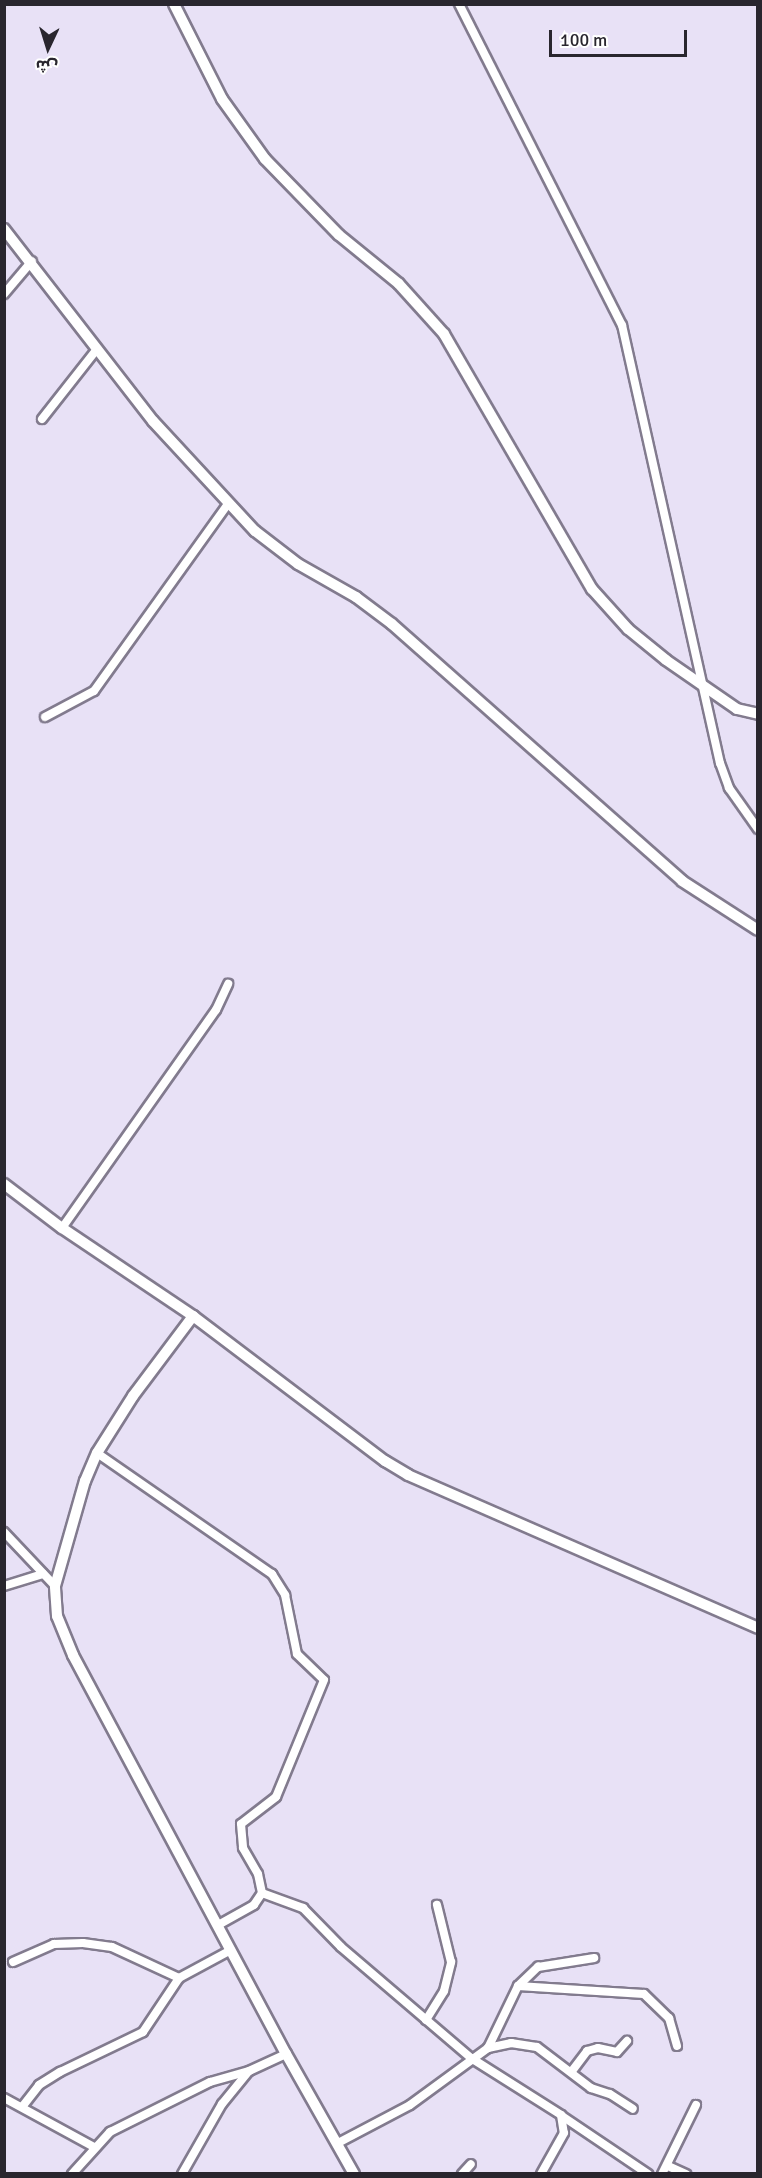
<!DOCTYPE html>
<meta charset="utf-8">
<style>
body{margin:0}
#map{position:relative;width:762px;height:2178px;overflow:hidden;background:#e8e1f6;font-family:Signika,"Noto Sans Arabic",sans-serif}
div>[style]{position:absolute}
[style*='--x']{left:calc(var(--x)*1px);top:calc(var(--y)*1px);width:calc(var(--w)*1px);rotate:calc(var(--a)*1deg)}
.roads{filter:drop-shadow(2px 0 #827b8e) drop-shadow(-2px 0 #827b8e) drop-shadow(0 2px #827b8e) drop-shadow(0 -2px #827b8e)}
.street>*{height:8px;margin:-4px;padding:0 4px;transform-origin:4px;border-radius:4px;background:#fff}
.secondary>*{height:10px;margin:-5px;padding:0 5px;transform-origin:5px;border-radius:5px;background:#fff}
span{translate:-50% -50%;white-space:nowrap;text-align:center;line-height:1.15;-webkit-text-stroke:6px #fff;paint-order:stroke}
.frame{position:absolute;inset:0;border:6px solid #29262e;pointer-events:none}
.north{position:absolute;left:18px;top:18px;width:60px;height:60px;-webkit-text-stroke:4px #fff;paint-order:stroke;rotate:184deg;font-size:16px;font-weight:700;line-height:24px;text-align:center;color:#29262e}
.north::after{content:'';display:block;margin:auto;width:21px;height:27px;background:#29262e;clip-path:polygon(50% 0,100% 100%,50% 72%,0 100%)}
.scale{position:absolute;left:549px;top:30px;width:138px;height:27px;box-sizing:border-box;border:3px solid #29262e;border-top:0;padding-left:8px;font-size:18px;line-height:21px;white-space:nowrap;color:#29262e;-webkit-text-stroke:4px #fff;paint-order:stroke}
</style>
<div id="map">
<div class="roads">
<div class="street">
<i style="--x:459;--y:4;--w:360;--a:63.1"></i>
<i style="--x:622;--y:325;--w:449;--a:77.4"></i>
<i style="--x:720;--y:763;--w:27;--a:70"></i>
<i style="--x:729;--y:788;--w:50;--a:54.7"></i>
<i style="--x:4;--y:294;--w:43;--a:-49.7"></i>
<i style="--x:42;--y:419;--w:89;--a:-51.8"></i>
<i style="--x:45;--y:717;--w:55;--a:-28"></i>
<i style="--x:94;--y:691;--w:230;--a:-54.4"></i>
<i style="--x:62;--y:1228;--w:267;--a:-54.8"></i>
<i style="--x:216;--y:1010;--w:29;--a:-65"></i>
<i style="--x:97;--y:1453;--w:213;--a:34.7"></i>
<i style="--x:272;--y:1574;--w:25;--a:58"></i>
<i style="--x:285;--y:1595;--w:60;--a:78.5"></i>
<i style="--x:297;--y:1654;--w:37;--a:44"></i>
<i style="--x:324;--y:1680;--w:126;--a:112.3"></i>
<i style="--x:276;--y:1797;--w:44;--a:142.4"></i>
<i style="--x:241;--y:1824;--w:24;--a:85"></i>
<i style="--x:243;--y:1848;--w:30;--a:60"></i>
<i style="--x:258;--y:1874;--w:19;--a:78"></i>
<i style="--x:262;--y:1893;--w:14;--a:124"></i>
<i style="--x:254;--y:1905;--w:41;--a:150.9"></i>
<i style="--x:4;--y:1532;--w:74;--a:46.6"></i>
<i style="--x:4;--y:1586;--w:41;--a:-17.1"></i>
<i style="--x:262;--y:1893;--w:44;--a:20.1"></i>
<i style="--x:303;--y:1908;--w:54;--a:45.7"></i>
<i style="--x:341;--y:1947;--w:171;--a:40.5"></i>
<i style="--x:471;--y:2058;--w:107;--a:32.3"></i>
<i style="--x:561;--y:2115;--w:18;--a:81"></i>
<i style="--x:564;--y:2133;--w:47;--a:119.3"></i>
<i style="--x:13;--y:1962;--w:45;--a:-23.7"></i>
<i style="--x:54;--y:1944;--w:29;--a:-2"></i>
<i style="--x:83;--y:1943;--w:29;--a:8"></i>
<i style="--x:112;--y:1947;--w:74;--a:24.8"></i>
<i style="--x:518;--y:1986;--w:28;--a:-44"></i>
<i style="--x:538;--y:1967;--w:57;--a:-9.1"></i>
<i style="--x:426;--y:2020;--w:34;--a:-58"></i>
<i style="--x:444;--y:1991;--w:30;--a:-76"></i>
<i style="--x:451;--y:1962;--w:59;--a:-103.8"></i>
<i style="--x:488;--y:2048;--w:24;--a:-12"></i>
<i style="--x:511;--y:2043;--w:26;--a:9"></i>
<i style="--x:537;--y:2047;--w:68;--a:37.2"></i>
<i style="--x:591;--y:2088;--w:20;--a:18"></i>
<i style="--x:610;--y:2094;--w:27;--a:33"></i>
<i style="--x:572;--y:2071;--w:25;--a:-53"></i>
<i style="--x:587;--y:2051;--w:11;--a:-15"></i>
<i style="--x:598;--y:2048;--w:19;--a:12"></i>
<i style="--x:617;--y:2052;--w:15;--a:-48"></i>
<i style="--x:4;--y:2098;--w:102;--a:28.6"></i>
<i style="--x:22;--y:2107;--w:28;--a:-52"></i>
<i style="--x:39;--y:2085;--w:25;--a:-32"></i>
<i style="--x:60;--y:2072;--w:92;--a:-25.7"></i>
<i style="--x:143;--y:2032;--w:65;--a:-56.3"></i>
<i style="--x:179;--y:1978;--w:59;--a:-28.3"></i>
<i style="--x:562;--y:2116;--w:104;--a:34"></i>
<i style="--x:338;--y:2143;--w:81;--a:-27.8"></i>
<i style="--x:410;--y:2105;--w:97;--a:-36.2"></i>
<i style="--x:488;--y:2048;--w:69;--a:-64.2"></i>
<i style="--x:518;--y:1986;--w:126;--a:3.6"></i>
<i style="--x:644;--y:1994;--w:35;--a:44"></i>
<i style="--x:669;--y:2018;--w:29;--a:74"></i>
<i style="--x:668;--y:2166;--w:20;--a:24"></i>
<i style="--x:72;--y:2174;--w:57;--a:-47.9"></i>
<i style="--x:110;--y:2132;--w:112;--a:-26.6"></i>
<i style="--x:210;--y:2082;--w:41;--a:-15.8"></i>
<i style="--x:249;--y:2071;--w:41;--a:-24.7"></i>
<i style="--x:182;--y:2174;--w:81;--a:-60.3"></i>
<i style="--x:222;--y:2104;--w:41;--a:-50.9"></i>
<i style="--x:462;--y:2174;--w:13;--a:-48"></i>
<i style="--x:662;--y:2174;--w:77;--a:-63.8"></i>
</div>
<div class="secondary">
<i style="--x:174;--y:4;--w:106;--a:63.2"></i>
<i style="--x:222;--y:99;--w:74;--a:54.4"></i>
<i style="--x:265;--y:159;--w:106;--a:45.8"></i>
<i style="--x:339;--y:235;--w:77;--a:39.2"></i>
<i style="--x:399;--y:284;--w:67;--a:48"></i>
<i style="--x:444;--y:334;--w:295;--a:59.9"></i>
<i style="--x:592;--y:589;--w:54;--a:48"></i>
<i style="--x:628;--y:629;--w:49;--a:39.2"></i>
<i style="--x:666;--y:660;--w:86;--a:34.6"></i>
<i style="--x:737;--y:709;--w:22;--a:13"></i>
<i style="--x:4;--y:229;--w:243;--a:52.2"></i>
<i style="--x:153;--y:421;--w:150;--a:47.2"></i>
<i style="--x:255;--y:531;--w:54;--a:37.5"></i>
<i style="--x:298;--y:564;--w:67;--a:29.6"></i>
<i style="--x:356;--y:597;--w:45;--a:36.9"></i>
<i style="--x:392;--y:624;--w:387;--a:41.5"></i>
<i style="--x:682;--y:881;--w:90;--a:32.8"></i>
<i style="--x:4;--y:1184;--w:73;--a:37.2"></i>
<i style="--x:62;--y:1228;--w:158;--a:33.9"></i>
<i style="--x:354;--y:2174;--w:138;--a:-119.5"></i>
<i style="--x:286;--y:2054;--w:452;--a:-118.1"></i>
<i style="--x:73;--y:1655;--w:42;--a:-112.3"></i>
<i style="--x:57;--y:1616;--w:30;--a:-94"></i>
<i style="--x:55;--y:1586;--w:109;--a:-74.1"></i>
<i style="--x:85;--y:1481;--w:30;--a:-67"></i>
<i style="--x:97;--y:1453;--w:67;--a:-57.7"></i>
<i style="--x:133;--y:1396;--w:100;--a:-53.1"></i>
<i style="--x:193;--y:1316;--w:241;--a:37.1"></i>
<i style="--x:385;--y:1461;--w:27;--a:31"></i>
<i style="--x:408;--y:1475;--w:382;--a:23.6"></i>
</div>
</div>
<div class="frame"></div>
<div class="north">ش</div>
<div class="scale">100 m</div>
</div>
